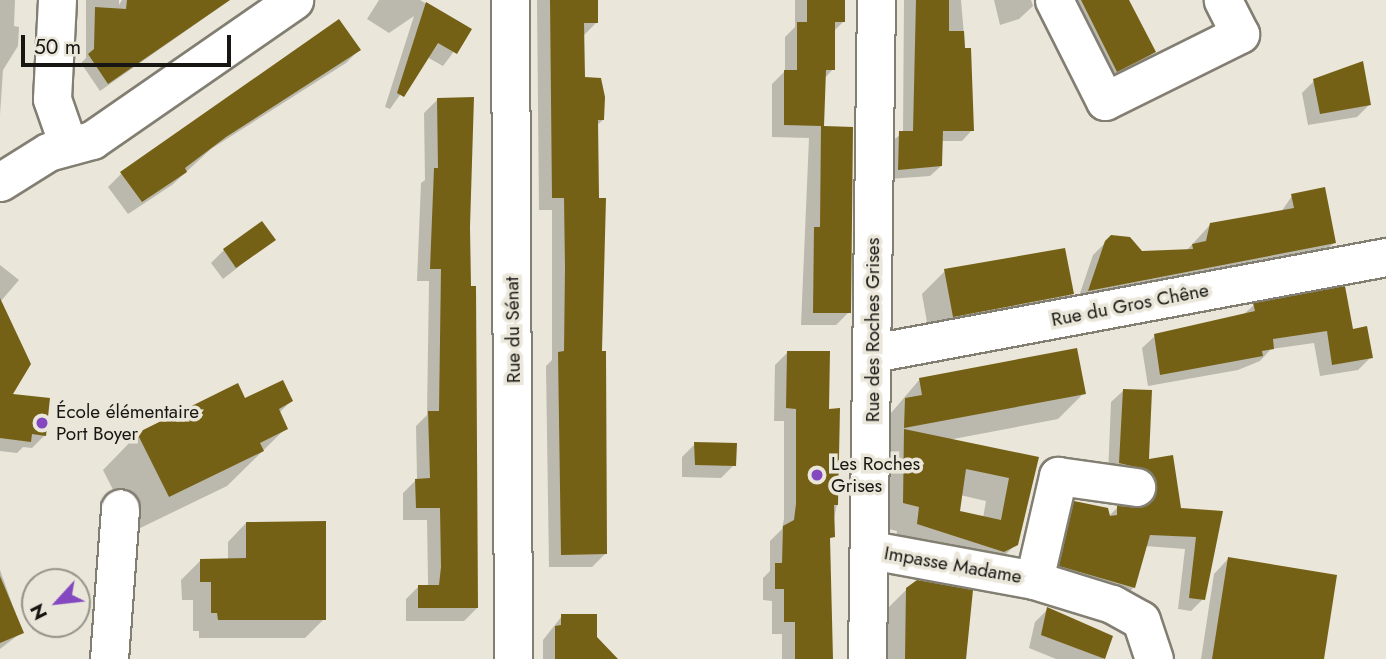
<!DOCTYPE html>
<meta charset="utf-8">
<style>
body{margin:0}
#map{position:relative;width:1386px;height:659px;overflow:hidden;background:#eae6d9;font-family:Jost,sans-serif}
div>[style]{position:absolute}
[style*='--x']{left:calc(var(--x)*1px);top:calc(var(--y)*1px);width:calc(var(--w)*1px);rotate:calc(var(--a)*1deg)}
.shadow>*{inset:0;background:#0003}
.building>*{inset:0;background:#756115}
.roads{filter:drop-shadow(2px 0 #827e72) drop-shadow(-2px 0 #827e72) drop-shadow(0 2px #827e72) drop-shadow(0 -2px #827e72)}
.minor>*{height:37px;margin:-18.5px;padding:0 18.5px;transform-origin:18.5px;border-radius:18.5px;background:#fff}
.dots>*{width:19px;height:19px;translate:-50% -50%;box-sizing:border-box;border:4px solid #eae6d9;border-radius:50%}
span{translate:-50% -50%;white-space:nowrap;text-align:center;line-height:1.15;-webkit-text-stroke:7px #eae6d9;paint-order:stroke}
.street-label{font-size:19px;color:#171612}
.poi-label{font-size:19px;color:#171612}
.left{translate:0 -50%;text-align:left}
.north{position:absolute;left:21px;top:568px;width:70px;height:70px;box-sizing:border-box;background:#eae6d9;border:2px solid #969389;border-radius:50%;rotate:243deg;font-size:19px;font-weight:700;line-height:28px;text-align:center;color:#171612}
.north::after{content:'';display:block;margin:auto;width:24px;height:32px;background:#8449c0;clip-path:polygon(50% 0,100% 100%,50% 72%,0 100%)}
.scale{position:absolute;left:21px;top:35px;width:210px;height:32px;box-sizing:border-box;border:4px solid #171612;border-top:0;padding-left:9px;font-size:21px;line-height:24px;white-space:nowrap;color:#171612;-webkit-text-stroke:5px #eae6d9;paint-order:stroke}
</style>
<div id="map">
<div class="shadow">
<i style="clip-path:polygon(0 0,15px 0,14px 26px,19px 27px,18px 46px,3px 70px,0 115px)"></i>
<i style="clip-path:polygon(86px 0,119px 0,119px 5px,122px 0,230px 0,100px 91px,81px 63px,86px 58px)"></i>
<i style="clip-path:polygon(379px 0,420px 0,470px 30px,443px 66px,427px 57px,390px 109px,385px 107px,414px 16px,389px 33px,367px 19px)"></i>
<i style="clip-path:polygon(537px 0,596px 0,596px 23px,583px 36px,583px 79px,603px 120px,596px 126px,605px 554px,592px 567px,549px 567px,546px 366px,552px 360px,552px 210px,539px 210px)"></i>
<i style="clip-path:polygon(795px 0,843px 0,843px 22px,833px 32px,833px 69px,824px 79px,822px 127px,849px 312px,836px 325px,801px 325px,809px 138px,772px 137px,772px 84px,785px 71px,785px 37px,795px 27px)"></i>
<i style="clip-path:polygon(904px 0,961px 0,972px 130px,962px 141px,941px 141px,941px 166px,930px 176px,889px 179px,889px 143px,903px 133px)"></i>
<i style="clip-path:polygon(994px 0,1031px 0,1033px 6px,1019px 19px,1000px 25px)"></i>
<i style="clip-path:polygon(1070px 0,1127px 0,1154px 52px,1124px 82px,1087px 100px)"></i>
<i style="clip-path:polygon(339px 21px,359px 50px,346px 63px,211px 149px,172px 185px,128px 214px,108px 187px,121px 174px)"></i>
<i style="clip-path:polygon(1314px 81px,1369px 105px,1357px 117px,1308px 125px,1302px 93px)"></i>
<i style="clip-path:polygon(437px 100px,469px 227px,477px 608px,464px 621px,406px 621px,406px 599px,419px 586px,428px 586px,428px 581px,427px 520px,403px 520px,403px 493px,417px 479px,416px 426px,427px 415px,429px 281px,417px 281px,421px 183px,425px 180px,424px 113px)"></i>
<i style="clip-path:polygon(1292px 196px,1334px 243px,1321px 255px,1077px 302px,1093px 255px,1106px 242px,1141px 253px,1186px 251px,1210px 225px,1281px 212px)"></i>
<i style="clip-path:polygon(273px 240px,223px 279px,211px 263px,224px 250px)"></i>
<i style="clip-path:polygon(0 265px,19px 280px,0 302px)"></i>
<i style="clip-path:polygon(945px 271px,1072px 293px,1048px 317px,930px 339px,922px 294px)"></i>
<i style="clip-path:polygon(1254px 305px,1351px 331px,1371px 357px,1358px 370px,1320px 376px,1314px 343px,1271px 349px,1260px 361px,1238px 370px,1148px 386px,1142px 348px,1155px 336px,1243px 315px)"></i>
<i style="clip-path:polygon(0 330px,10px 395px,45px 435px,32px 448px,23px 447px,17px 453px,0 451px)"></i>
<i style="clip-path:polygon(788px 352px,827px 410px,837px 504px,829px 541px,829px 659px,782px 659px,782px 634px,772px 634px,772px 601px,763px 600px,763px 578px,770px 571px,770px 541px,782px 529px,784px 519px,784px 421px,774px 421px,775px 365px)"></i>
<i style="clip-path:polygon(evenodd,920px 379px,1084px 393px,1058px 419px,948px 440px,1037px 459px,1016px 544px,992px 568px,894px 547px,897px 531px,880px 527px,880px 426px,920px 379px,960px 495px,986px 501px,983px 518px,958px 513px,960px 495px)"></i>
<i style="clip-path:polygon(1123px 391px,1147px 461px,1179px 509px,1221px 513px,1203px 599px,1191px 611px,1178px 609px,1185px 549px,1145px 546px,1134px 587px,1122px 599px,1048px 577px,1062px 515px,1074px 503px,1108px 517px,1118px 507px,1142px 508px,1146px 504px,1137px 482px,1108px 475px,1111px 402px)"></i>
<i style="clip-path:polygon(244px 401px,291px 401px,279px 413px,286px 428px,227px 486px,134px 531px,103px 470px,138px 434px)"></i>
<i style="clip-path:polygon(695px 444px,734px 465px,721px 478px,682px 477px,682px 457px)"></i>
<i style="clip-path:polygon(246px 523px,324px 619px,305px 638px,199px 638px,199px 631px,193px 631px,193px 600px,182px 600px,181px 580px,200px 561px,228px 560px,228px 542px)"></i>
<i style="clip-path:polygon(1228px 559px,1322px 659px,1201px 659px,1214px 574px)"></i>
<i style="clip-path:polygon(0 570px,22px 632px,0 649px)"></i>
<i style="clip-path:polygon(907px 589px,971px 592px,966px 659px,877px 659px,877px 619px)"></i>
<i style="clip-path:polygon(1048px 609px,1111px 637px,1103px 659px,1056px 659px,1029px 648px,1035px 622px)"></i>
<i style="clip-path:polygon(562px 616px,595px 638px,608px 659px,543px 659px,543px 640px)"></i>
</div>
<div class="building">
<i style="clip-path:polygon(127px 0,230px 0,108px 84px,88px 54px,94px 49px,95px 7px,126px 9px)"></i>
<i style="clip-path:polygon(550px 0,598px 0,598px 23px,584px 23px,585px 77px,601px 78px,605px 97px,604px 120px,598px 120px,599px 198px,606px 198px,602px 351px,606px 351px,607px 554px,561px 555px,558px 352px,564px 351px,565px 268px,564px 198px,552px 198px)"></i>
<i style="clip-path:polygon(807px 0,845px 0,845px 22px,835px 22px,835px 70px,826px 70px,824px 126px,853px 127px,851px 313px,813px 313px,814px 227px,820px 227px,821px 126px,784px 125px,784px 70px,797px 70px,797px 22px,807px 22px)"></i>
<i style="clip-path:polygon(916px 0,949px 0,949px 31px,964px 31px,965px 48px,971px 48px,974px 131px,943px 131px,942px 166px,898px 170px,899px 131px,913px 131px)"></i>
<i style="clip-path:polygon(1081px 0,1129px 0,1156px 52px,1117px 72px)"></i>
<i style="clip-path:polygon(426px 2px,472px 29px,457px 54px,438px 43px,404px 97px,397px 93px)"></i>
<i style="clip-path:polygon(339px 19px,361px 50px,226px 137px,185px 168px,187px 172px,142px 202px,120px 172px)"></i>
<i style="clip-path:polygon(1363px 61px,1371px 105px,1320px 114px,1313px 79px)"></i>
<i style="clip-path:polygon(474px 97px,470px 227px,471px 286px,476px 286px,478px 608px,418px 608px,418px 585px,439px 585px,441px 567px,440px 508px,416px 508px,415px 479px,430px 478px,428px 411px,439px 411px,441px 269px,430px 269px,434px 168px,438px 168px,437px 98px)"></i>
<i style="clip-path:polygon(1325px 187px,1336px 243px,1088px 291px,1105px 241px,1111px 235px,1130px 237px,1142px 251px,1193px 249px,1192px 244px,1206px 241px,1210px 223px,1294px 208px,1291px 194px)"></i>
<i style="clip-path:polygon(262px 221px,276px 240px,236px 268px,223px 249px)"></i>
<i style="clip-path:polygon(1065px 248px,1074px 294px,953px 317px,944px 269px)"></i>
<i style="clip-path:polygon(1345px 286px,1353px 329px,1367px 326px,1373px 358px,1332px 365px,1327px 331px,1273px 339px,1274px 349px,1262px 351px,1263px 356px,1160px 375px,1154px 334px,1255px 311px,1253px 303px)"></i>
<i style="clip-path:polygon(0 298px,31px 364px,13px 394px,50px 398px,46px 436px,32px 434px,31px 442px,0 438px)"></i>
<i style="clip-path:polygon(1077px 348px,1086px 394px,904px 428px,905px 398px,922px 395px,919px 378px)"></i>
<i style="clip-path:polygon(787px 351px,830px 351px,829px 409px,840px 408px,838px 505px,834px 505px,835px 537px,830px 538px,833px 659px,795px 659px,795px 622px,784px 622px,784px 589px,775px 589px,775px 563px,782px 563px,783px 526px,794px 520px,796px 504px,796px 409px,786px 408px)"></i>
<i style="clip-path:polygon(283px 380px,293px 401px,279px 409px,288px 429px,260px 443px,264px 451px,169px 497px,137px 433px,238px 383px,245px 398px)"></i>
<i style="clip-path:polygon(1123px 389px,1152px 390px,1149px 459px,1173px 455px,1181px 508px,1223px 511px,1205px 600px,1189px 598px,1196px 537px,1150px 535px,1135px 588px,1059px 566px,1074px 501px,1108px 508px,1110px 516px,1117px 515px,1117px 506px,1143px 507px,1157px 491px,1148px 470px,1119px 463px)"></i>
<i style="clip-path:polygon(evenodd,904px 429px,1039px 457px,1018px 545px,1004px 552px,917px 524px,919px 507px,903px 503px,904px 429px,966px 469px,1009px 478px,1001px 520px,960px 511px,966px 469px)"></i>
<i style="clip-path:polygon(694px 442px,737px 443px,736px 466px,695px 465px)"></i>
<i style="clip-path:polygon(326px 521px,326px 620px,218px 620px,217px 613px,211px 613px,211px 582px,200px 582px,200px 559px,246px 558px,246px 522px)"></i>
<i style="clip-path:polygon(1228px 557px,1337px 575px,1324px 659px,1212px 659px)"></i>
<i style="clip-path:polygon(0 576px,24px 633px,0 643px)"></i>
<i style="clip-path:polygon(917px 580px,973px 590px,966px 659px,905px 659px,906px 588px)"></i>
<i style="clip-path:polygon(1047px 607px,1113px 636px,1105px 659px,1041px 635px)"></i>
<i style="clip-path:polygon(561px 614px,597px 614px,597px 637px,618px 659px,555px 659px,555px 626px,561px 625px)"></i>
</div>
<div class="roads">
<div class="minor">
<i style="--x:57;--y:0;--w:99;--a:92.9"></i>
<i style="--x:52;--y:99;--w:49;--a:70.8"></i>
<i style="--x:510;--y:0;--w:659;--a:89.74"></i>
<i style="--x:1054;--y:0;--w:113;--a:63.2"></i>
<i style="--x:1105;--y:101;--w:151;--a:-26.4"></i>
<i style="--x:1240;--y:34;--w:38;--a:-117"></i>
<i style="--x:0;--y:182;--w:57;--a:-32"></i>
<i style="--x:48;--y:152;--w:46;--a:-15.3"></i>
<i style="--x:92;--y:140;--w:246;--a:-34.7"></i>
<i style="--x:873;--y:353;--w:522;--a:-10.6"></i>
<i style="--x:871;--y:550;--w:166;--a:10.4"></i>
<i style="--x:1034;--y:580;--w:82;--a:17.1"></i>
<i style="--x:1112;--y:604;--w:33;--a:29"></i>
<i style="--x:1141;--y:620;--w:41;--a:71.6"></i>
<i style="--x:1034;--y:580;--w:107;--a:-77"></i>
<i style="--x:1058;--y:476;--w:79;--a:8"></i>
<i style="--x:109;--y:659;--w:151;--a:-85.8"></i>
<i style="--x:867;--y:659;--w:659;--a:-89.22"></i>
</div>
</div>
<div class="dots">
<i style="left:42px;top:423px;background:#8449c0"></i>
<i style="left:817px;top:475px;background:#8449c0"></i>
</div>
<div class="street-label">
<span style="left:1130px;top:305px;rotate:-11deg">Rue du Gros Chêne</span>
<span style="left:513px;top:330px;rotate:-91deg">Rue du Sénat</span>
<span style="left:873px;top:330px;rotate:-90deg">Rue des Roches Grises</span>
<span style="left:953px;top:565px;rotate:10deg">Impasse Madame</span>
</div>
<div class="poi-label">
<span class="left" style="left:56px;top:423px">École élémentaire<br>Port Boyer</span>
<span class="left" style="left:831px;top:475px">Les Roches<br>Grises</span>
</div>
<div class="north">N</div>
<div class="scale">50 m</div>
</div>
